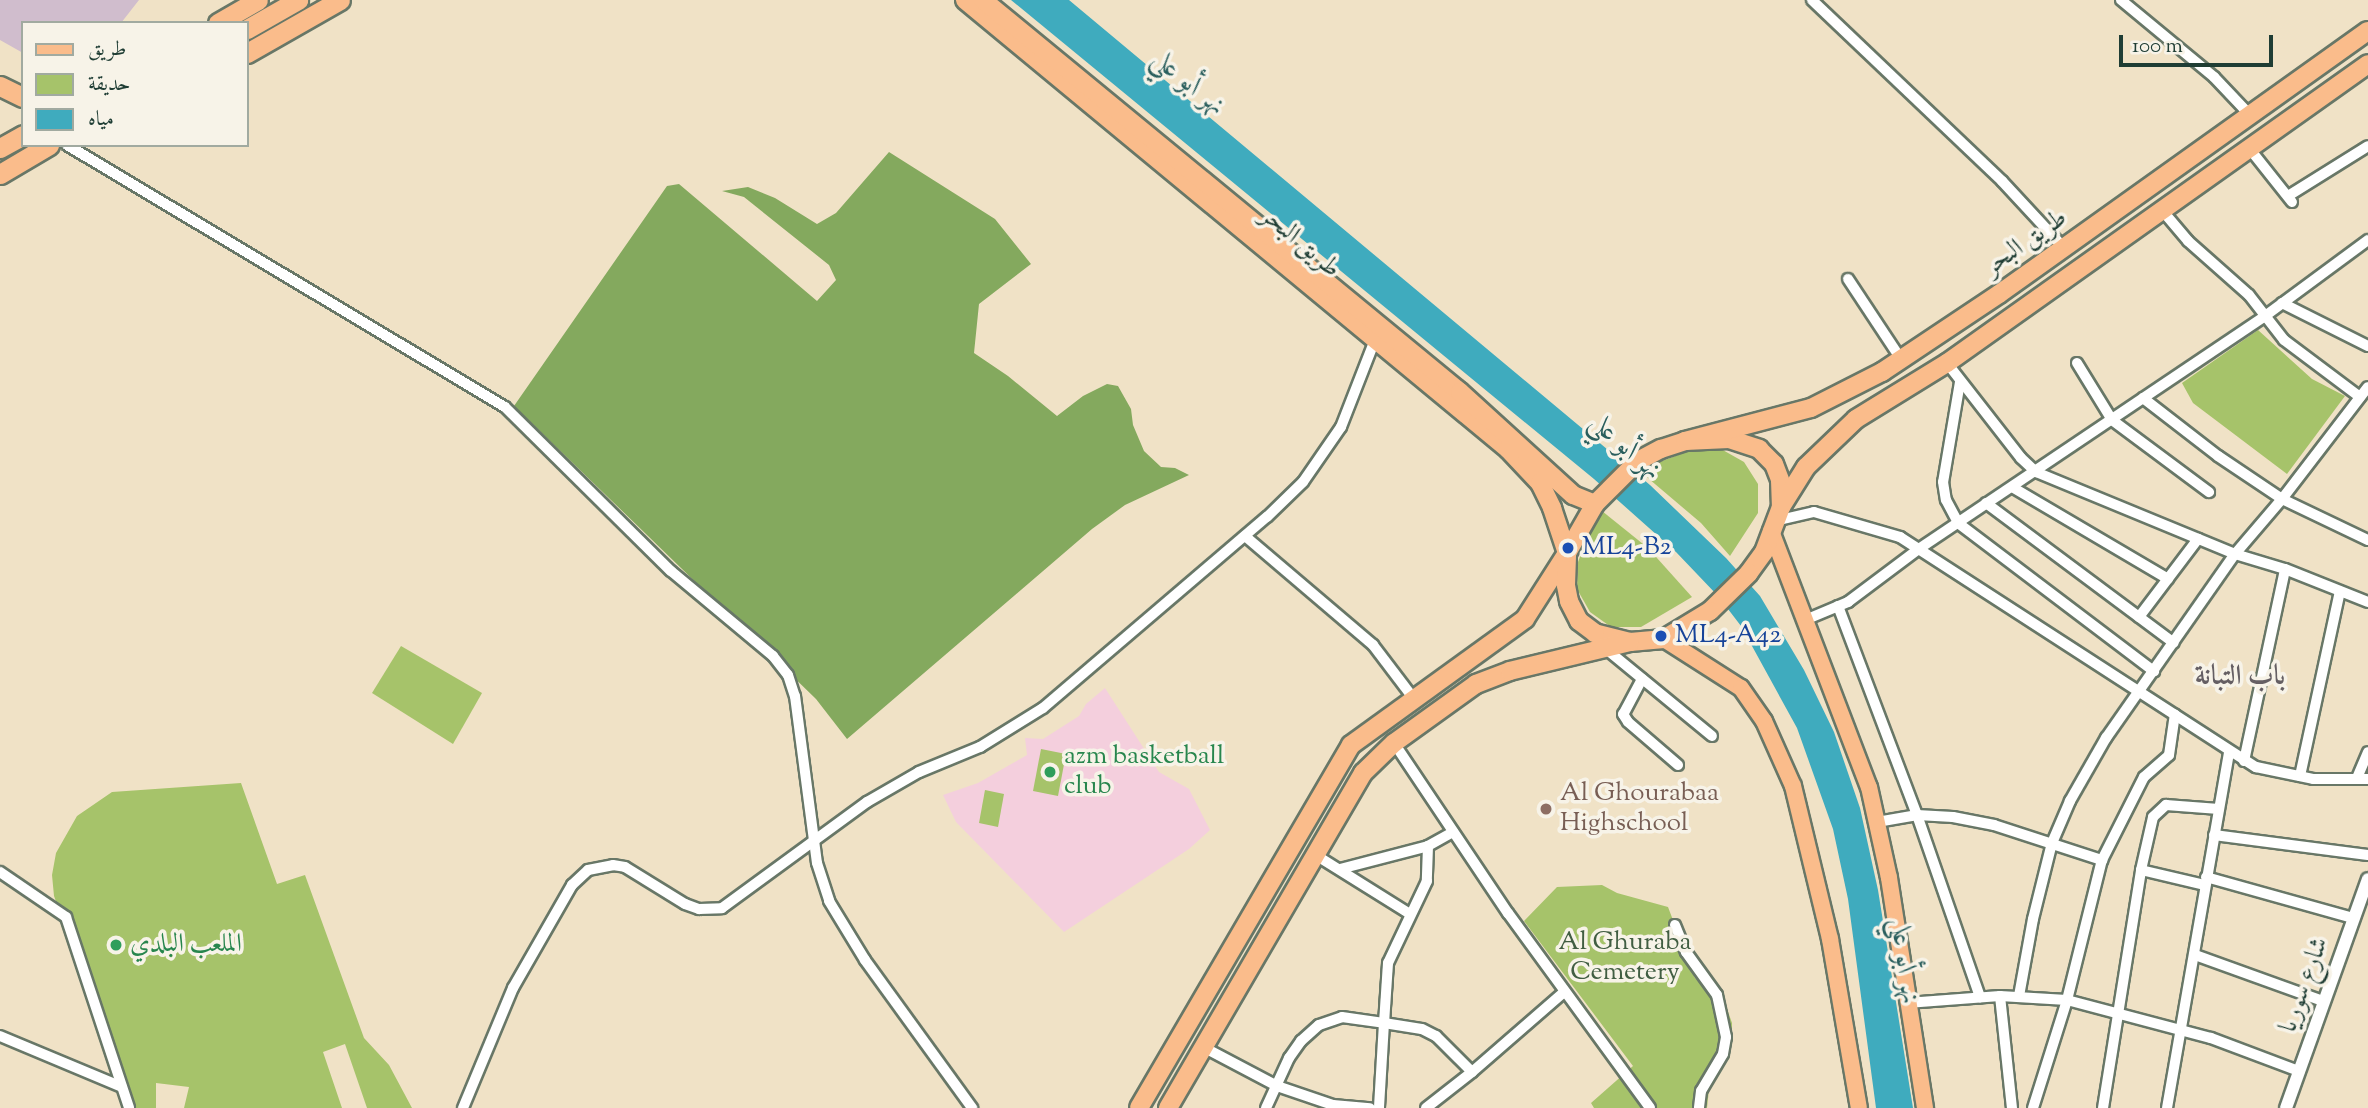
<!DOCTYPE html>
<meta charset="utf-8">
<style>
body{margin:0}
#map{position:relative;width:2368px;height:1108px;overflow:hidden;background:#f0e2c6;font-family:"Sorts Mill Goudy",Amiri,serif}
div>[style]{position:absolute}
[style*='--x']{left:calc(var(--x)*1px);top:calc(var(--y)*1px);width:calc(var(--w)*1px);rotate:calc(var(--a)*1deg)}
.built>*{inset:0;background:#f4cfdd}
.industrial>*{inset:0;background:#d0bdcd}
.green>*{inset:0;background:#a6c36a}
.forest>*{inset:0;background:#84a95e}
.water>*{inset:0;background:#3fabbe}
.roads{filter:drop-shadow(2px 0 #687767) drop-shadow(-2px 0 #687767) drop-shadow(0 2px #687767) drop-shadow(0 -2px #687767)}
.minor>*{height:10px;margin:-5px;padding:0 5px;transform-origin:5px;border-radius:5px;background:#fff}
.tertiary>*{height:12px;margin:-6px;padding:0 6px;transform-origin:6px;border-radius:6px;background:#fff}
.primary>*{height:16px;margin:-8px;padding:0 8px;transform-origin:8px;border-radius:8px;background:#fabc8b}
.trunk>*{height:18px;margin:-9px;padding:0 9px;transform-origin:9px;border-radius:9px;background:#fabc8b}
.motorway>*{height:19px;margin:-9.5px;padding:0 9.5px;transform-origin:9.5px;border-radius:9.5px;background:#fabc8b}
.dots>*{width:19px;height:19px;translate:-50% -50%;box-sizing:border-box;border:4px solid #f7f3e8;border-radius:50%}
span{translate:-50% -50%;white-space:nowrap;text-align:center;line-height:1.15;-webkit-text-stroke:7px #f7f3e8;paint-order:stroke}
.street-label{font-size:26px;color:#1f3d34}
.transit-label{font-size:26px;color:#164399}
.left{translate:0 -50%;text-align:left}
.leisure-label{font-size:26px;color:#27864d}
.education-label{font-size:26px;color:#785e54}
.park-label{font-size:26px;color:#415e42}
.water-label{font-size:28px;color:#295e5d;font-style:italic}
.neighbourhood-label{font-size:28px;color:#655f63;font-weight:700}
.legend{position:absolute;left:21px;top:21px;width:228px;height:126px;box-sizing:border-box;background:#f7f3e8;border:2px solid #a1aaa0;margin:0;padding:9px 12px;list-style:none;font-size:21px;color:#1f3d34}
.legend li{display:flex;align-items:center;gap:14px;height:35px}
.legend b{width:35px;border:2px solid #a1aaa0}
.scale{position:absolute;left:2119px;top:35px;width:154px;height:32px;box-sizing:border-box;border:4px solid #1f3d34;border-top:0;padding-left:9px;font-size:21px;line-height:24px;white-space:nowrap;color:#1f3d34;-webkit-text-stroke:5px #f7f3e8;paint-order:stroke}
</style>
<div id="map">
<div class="built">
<i style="clip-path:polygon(1105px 688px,1159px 772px,1189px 789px,1210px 830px,1189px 849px,1064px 932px,956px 822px,943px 795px,978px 783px,1027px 755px,1025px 738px,1043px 739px,1079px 716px,1086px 704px)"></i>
</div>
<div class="industrial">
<i style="clip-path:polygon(0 0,139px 0,121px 23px,23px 23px,23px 53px,0 40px)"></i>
</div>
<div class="green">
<i style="clip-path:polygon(2258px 330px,2312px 379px,2345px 396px,2287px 474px,2193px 403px,2182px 383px)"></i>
<i style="clip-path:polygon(1694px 449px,1721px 449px,1744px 462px,1758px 484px,1758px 513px,1730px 556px,1701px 523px,1642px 473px,1654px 464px)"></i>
<i style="clip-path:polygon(1602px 511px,1648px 548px,1692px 597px,1641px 627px,1611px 627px,1590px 612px,1577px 589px,1578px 562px,1593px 522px)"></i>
<i style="clip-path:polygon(401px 646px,482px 693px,453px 744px,372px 693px)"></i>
<i style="clip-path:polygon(1041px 749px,1066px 754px,1058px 796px,1033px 791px)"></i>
<i style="clip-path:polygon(241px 783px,277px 884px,305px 875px,364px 1038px,389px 1065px,412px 1108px,367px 1108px,345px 1044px,323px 1052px,342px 1108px,184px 1108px,189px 1087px,156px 1083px,156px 1108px,131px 1108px,54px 896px,52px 875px,56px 853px,77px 816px,112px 792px)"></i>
<i style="clip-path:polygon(985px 790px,1004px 794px,998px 827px,979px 823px)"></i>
<i style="clip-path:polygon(1602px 885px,1617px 893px,1668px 907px,1695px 978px,1714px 985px,1725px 1003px,1732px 1023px,1732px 1044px,1710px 1080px,1707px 1108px,1594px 1108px,1591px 1103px,1633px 1066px,1524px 921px,1557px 887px)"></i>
</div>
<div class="forest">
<i style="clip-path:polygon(889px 152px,995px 219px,1031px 264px,979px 304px,974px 353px,1008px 376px,1057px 416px,1083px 396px,1107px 384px,1118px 386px,1131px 409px,1133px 425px,1144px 451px,1161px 467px,1175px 468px,1189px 475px,1125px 505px,1092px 529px,847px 739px,816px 699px,514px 406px,667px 186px,679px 184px,817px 301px,836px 280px,829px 265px,744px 197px,722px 191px,748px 187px,775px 198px,817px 224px,836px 213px)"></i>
</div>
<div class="water">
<i style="clip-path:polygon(1011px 0,1069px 0,1650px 485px,1726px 558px,1760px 596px,1804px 670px,1834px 732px,1860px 808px,1878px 890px,1913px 1108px,1876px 1108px,1848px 899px,1833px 829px,1797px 728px,1741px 626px,1718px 596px,1676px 552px,1594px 479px)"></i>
</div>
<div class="roads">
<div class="minor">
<i style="--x:1812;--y:0;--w:262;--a:43.6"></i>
<i style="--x:2002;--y:181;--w:91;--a:47.2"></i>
<i style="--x:2121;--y:0;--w:121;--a:39.6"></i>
<i style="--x:2214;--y:77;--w:51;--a:46.6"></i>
<i style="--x:67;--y:145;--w:510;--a:30.89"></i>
<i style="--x:505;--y:407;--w:233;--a:44.7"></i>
<i style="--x:671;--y:571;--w:133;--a:39.8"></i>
<i style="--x:773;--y:656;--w:24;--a:52"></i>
<i style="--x:788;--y:675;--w:22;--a:72"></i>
<i style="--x:795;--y:696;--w:168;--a:82.5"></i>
<i style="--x:817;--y:863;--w:40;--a:72"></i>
<i style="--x:829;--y:901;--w:69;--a:58.6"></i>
<i style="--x:865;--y:960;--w:183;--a:54.1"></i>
<i style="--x:2249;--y:148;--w:69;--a:51.5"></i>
<i style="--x:2288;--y:196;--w:94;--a:-32"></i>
<i style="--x:2161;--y:209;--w:42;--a:49.8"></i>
<i style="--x:2188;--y:241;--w:81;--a:41.5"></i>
<i style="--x:2249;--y:295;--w:57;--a:52.1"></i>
<i style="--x:2284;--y:340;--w:95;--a:36.9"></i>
<i style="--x:1848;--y:279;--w:96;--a:56.5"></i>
<i style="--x:2282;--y:303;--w:96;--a:26.6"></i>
<i style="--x:1947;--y:363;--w:120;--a:52.1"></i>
<i style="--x:2021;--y:458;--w:21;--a:43"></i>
<i style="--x:2036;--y:472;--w:215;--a:22.4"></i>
<i style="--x:2235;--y:554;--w:52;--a:16.7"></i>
<i style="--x:2285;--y:569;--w:89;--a:21.7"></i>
<i style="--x:2077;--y:363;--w:67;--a:58.4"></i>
<i style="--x:2112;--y:420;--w:121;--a:36.6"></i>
<i style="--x:1960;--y:382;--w:101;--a:99.6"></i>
<i style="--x:1943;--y:482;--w:18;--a:81"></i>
<i style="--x:1946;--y:500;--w:26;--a:62"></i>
<i style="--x:1958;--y:523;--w:246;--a:37.1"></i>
<i style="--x:2143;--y:398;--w:95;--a:37.7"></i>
<i style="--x:2218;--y:456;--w:77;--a:33.9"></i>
<i style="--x:2282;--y:499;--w:95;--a:25.5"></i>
<i style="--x:2012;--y:487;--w:181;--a:30.5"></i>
<i style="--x:1986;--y:503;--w:234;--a:36.7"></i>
<i style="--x:1775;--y:521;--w:40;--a:-13"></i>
<i style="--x:1814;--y:512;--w:90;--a:16.2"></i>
<i style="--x:1900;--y:537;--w:424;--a:32.9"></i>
<i style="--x:2256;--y:767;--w:58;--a:11.9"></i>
<i style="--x:2313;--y:779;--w:55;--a:0"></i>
<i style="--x:1245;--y:536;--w:168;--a:40.4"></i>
<i style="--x:1373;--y:645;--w:68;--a:52.8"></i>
<i style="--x:1838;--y:606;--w:223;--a:69.3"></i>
<i style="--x:1917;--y:815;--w:193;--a:70.9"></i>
<i style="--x:2139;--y:617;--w:98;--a:-52.9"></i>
<i style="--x:1805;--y:620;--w:47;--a:-22.7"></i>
<i style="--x:1848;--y:602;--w:90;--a:-36.9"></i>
<i style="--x:1920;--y:548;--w:416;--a:-33.9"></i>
<i style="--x:2265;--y:316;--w:128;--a:-36.4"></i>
<i style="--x:1606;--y:649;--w:137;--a:39.4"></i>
<i style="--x:1642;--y:679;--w:40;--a:118"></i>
<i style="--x:1623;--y:714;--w:9;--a:58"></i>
<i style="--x:1628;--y:722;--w:66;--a:40.7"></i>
<i style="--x:1394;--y:743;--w:205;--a:56.2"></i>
<i style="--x:1508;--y:913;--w:241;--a:53.9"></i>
<i style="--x:2244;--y:761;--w:196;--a:-77.9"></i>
<i style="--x:2300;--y:776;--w:189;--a:-77.8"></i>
<i style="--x:2357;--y:778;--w:28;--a:-67"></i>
<i style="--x:1877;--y:822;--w:41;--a:-9.9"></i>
<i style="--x:1917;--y:815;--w:36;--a:3"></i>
<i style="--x:1953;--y:817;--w:42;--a:11"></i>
<i style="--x:1994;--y:825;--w:114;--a:18"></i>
<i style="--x:1453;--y:832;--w:29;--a:151"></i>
<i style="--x:1428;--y:846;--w:35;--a:92"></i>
<i style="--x:1427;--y:881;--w:91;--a:115.4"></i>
<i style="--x:1388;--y:963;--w:60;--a:93.8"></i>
<i style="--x:1384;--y:1023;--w:38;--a:9"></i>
<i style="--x:1422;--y:1029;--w:16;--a:27"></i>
<i style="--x:1436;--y:1036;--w:51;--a:45"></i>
<i style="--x:2214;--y:835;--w:155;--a:7.4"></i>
<i style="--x:1314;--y:854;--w:113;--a:32"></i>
<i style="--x:1340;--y:869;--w:91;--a:-14.6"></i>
<i style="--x:2141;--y:870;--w:66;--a:13.2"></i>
<i style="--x:0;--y:872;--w:80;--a:34.3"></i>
<i style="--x:66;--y:917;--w:201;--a:71.7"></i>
<i style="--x:2206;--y:877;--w:153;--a:15.6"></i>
<i style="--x:1675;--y:925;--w:29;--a:68"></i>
<i style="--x:1686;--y:952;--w:53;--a:54.2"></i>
<i style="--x:1717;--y:995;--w:43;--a:77.9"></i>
<i style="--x:1726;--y:1037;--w:17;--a:100"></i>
<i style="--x:1723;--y:1054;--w:43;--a:120.7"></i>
<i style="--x:1701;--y:1091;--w:17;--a:97"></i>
<i style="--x:2195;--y:955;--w:136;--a:19.8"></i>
<i style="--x:2000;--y:996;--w:113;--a:83.9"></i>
<i style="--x:2019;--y:996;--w:78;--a:-79.7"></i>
<i style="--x:2033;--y:919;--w:78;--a:-76"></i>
<i style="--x:2052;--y:843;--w:46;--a:-66.8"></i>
<i style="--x:2070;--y:801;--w:73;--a:-60.3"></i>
<i style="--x:2106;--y:738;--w:225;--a:-55"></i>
<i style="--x:2235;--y:554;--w:72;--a:-49.5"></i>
<i style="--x:2282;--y:499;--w:141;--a:-52.5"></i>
<i style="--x:1907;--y:1003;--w:93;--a:-4.3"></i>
<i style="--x:2000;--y:996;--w:67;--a:3.4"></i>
<i style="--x:2067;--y:1000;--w:149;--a:14.8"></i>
<i style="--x:2211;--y:1038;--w:94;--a:20.6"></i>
<i style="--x:0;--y:1036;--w:132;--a:22.7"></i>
<i style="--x:1205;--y:1048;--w:81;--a:27.8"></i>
<i style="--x:1277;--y:1086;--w:59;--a:18.7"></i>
<i style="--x:1333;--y:1105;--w:37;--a:5"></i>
<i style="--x:463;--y:1108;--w:130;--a:-67.4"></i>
<i style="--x:513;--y:988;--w:119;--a:-60.2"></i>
<i style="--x:572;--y:885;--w:22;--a:-43"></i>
<i style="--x:588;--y:870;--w:25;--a:-11"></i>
<i style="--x:613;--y:865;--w:12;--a:9"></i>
<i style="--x:625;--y:867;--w:70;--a:31.7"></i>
<i style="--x:685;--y:904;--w:15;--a:20"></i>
<i style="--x:699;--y:909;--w:23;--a:-2"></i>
<i style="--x:722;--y:908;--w:180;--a:-36.2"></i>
<i style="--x:867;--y:802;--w:60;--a:-30"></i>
<i style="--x:919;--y:772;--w:66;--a:-22.3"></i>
<i style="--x:980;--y:747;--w:74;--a:-31.8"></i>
<i style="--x:1043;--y:708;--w:294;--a:-40.5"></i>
<i style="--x:1267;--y:517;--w:50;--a:-44.2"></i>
<i style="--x:1303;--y:482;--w:67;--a:-55.4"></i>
<i style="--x:1341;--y:427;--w:97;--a:-68.7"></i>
<i style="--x:1266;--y:1108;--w:55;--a:-65.3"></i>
<i style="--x:1289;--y:1058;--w:21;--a:-55"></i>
<i style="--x:1301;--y:1041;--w:24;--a:-42"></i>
<i style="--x:1319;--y:1025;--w:24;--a:-19"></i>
<i style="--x:1342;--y:1017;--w:42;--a:8.1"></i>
<i style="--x:1384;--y:1023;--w:85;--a:93.4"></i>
<i style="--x:1426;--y:1108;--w:58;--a:-38"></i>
<i style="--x:1472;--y:1072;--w:122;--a:-41"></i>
<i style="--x:2033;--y:1108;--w:113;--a:-72.5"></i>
<i style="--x:2067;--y:1000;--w:144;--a:-76"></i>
<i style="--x:2102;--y:860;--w:93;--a:-63.2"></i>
<i style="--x:2144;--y:777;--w:33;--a:-41"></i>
<i style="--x:2169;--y:755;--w:41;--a:-81.7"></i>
<i style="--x:2103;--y:1108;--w:241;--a:-80.9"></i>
<i style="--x:2141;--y:870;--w:54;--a:-77.2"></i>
<i style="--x:2153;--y:817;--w:18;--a:-43"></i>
<i style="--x:2166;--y:805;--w:53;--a:4.3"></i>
<i style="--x:2167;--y:1108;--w:362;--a:-80.1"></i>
</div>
<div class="tertiary">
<i style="--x:2286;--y:1108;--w:243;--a:-70.3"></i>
</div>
<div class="primary">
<i style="--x:1771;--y:531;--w:274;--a:69.1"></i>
<i style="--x:1869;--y:787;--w:93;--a:77.6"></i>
<i style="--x:1889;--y:878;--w:233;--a:81.1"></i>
<i style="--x:1664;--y:639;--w:91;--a:32.5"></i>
<i style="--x:1741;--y:688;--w:40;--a:55.1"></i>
<i style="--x:1764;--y:721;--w:71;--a:66"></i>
<i style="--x:1793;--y:786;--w:157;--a:76.4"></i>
<i style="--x:1830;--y:939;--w:171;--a:80.3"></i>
</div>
<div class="trunk">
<i style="--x:965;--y:0;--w:705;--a:39.59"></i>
<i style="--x:1508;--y:449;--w:47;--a:46.7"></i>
<i style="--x:1540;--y:483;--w:28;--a:64"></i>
<i style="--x:1552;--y:508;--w:47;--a:71.6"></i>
<i style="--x:1567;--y:553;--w:78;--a:122.5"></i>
<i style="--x:1525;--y:619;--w:215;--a:144.1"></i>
<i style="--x:1351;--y:745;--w:420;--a:120.3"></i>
<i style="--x:983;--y:0;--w:617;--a:39.41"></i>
<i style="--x:1460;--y:392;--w:153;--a:42.3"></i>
<i style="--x:1573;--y:495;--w:24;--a:22"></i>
<i style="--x:1729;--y:439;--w:32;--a:18"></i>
<i style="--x:1759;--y:449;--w:21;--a:45"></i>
<i style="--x:1774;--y:464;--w:17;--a:69"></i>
<i style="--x:1780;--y:480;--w:27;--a:88"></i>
<i style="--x:1781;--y:507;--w:48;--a:110.7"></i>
<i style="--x:1764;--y:552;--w:26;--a:126"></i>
<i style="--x:1749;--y:573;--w:54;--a:135.7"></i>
<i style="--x:1710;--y:611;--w:54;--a:148.7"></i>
<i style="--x:1664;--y:639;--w:34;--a:175"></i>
<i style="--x:1630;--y:642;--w:36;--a:-166"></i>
<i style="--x:1595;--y:633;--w:20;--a:-143"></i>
<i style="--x:1579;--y:621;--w:22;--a:-117"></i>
<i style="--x:1569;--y:601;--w:16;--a:-101"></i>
<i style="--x:1566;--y:585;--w:32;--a:-88"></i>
<i style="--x:1567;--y:553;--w:56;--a:-60.3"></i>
<i style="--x:1595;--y:504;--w:61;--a:-45"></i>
<i style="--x:1638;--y:461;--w:26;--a:-28"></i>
<i style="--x:1661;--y:449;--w:25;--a:-18"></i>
<i style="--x:1685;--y:441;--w:44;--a:-2.6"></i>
<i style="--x:1685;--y:441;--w:130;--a:-14.7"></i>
<i style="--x:1811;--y:408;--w:80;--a:-26.9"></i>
<i style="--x:1882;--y:372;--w:141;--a:-33.7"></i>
<i style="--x:1999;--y:294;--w:453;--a:-35.5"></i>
<i style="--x:1781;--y:507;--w:47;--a:-58"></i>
<i style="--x:1806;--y:467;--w:69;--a:-43.8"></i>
<i style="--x:1856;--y:419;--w:107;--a:-31.6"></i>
<i style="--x:1947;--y:363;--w:516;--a:-35.38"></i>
<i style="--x:1168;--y:1108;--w:388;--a:-59.8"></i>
<i style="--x:1363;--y:773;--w:43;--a:-44.1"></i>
<i style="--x:1394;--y:743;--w:101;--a:-35.7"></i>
<i style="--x:1476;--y:684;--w:36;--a:-21"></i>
<i style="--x:1510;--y:671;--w:123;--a:-13.6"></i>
</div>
<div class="motorway">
<i style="--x:218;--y:23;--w:46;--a:-29.9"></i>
<i style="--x:247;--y:29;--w:59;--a:-29.6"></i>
<i style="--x:247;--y:53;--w:107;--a:-29.7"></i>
<i style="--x:0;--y:86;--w:25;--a:26"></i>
<i style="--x:0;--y:148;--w:26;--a:-29"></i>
<i style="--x:0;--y:174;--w:57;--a:-30.6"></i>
</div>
</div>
<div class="dots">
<i style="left:1568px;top:548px;background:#1a4fb4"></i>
<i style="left:1661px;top:636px;background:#1a4fb4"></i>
<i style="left:1050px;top:772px;background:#2e9e5b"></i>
<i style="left:1546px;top:809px;background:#8d6e63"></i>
<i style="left:116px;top:945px;background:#2e9e5b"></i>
</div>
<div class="street-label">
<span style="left:1300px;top:243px;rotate:40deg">طريق البحر</span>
<span style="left:2026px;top:243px;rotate:-35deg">طريق البحر</span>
<span style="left:2305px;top:985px;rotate:-70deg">شارع سوريا</span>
</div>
<div class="transit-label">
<span class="left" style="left:1582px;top:548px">ML4-B2</span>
<span class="left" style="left:1675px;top:636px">ML4-A42</span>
</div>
<div class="leisure-label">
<span class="left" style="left:1064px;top:772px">azm basketball<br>club</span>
<span class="left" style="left:130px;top:945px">الملعب البلدي</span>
</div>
<div class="education-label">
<span class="left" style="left:1560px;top:809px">Al Ghourabaa<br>Highschool</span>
</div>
<div class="park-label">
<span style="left:1625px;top:958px">Al Ghuraba<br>Cemetery</span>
</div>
<div class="water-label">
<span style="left:1188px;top:83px;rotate:39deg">نهر أبو علي</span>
<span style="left:1625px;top:447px;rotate:41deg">نهر أبو علي</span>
<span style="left:1904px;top:961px;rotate:82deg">نهر أبو علي</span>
</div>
<div class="neighbourhood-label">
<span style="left:2240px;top:677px">باب التبانة</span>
</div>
<ul class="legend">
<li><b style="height:9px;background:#fabc8b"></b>طريق</li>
<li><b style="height:19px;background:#a6c36a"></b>حديقة</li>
<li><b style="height:19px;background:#3fabbe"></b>مياه</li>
</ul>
<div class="scale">100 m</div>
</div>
